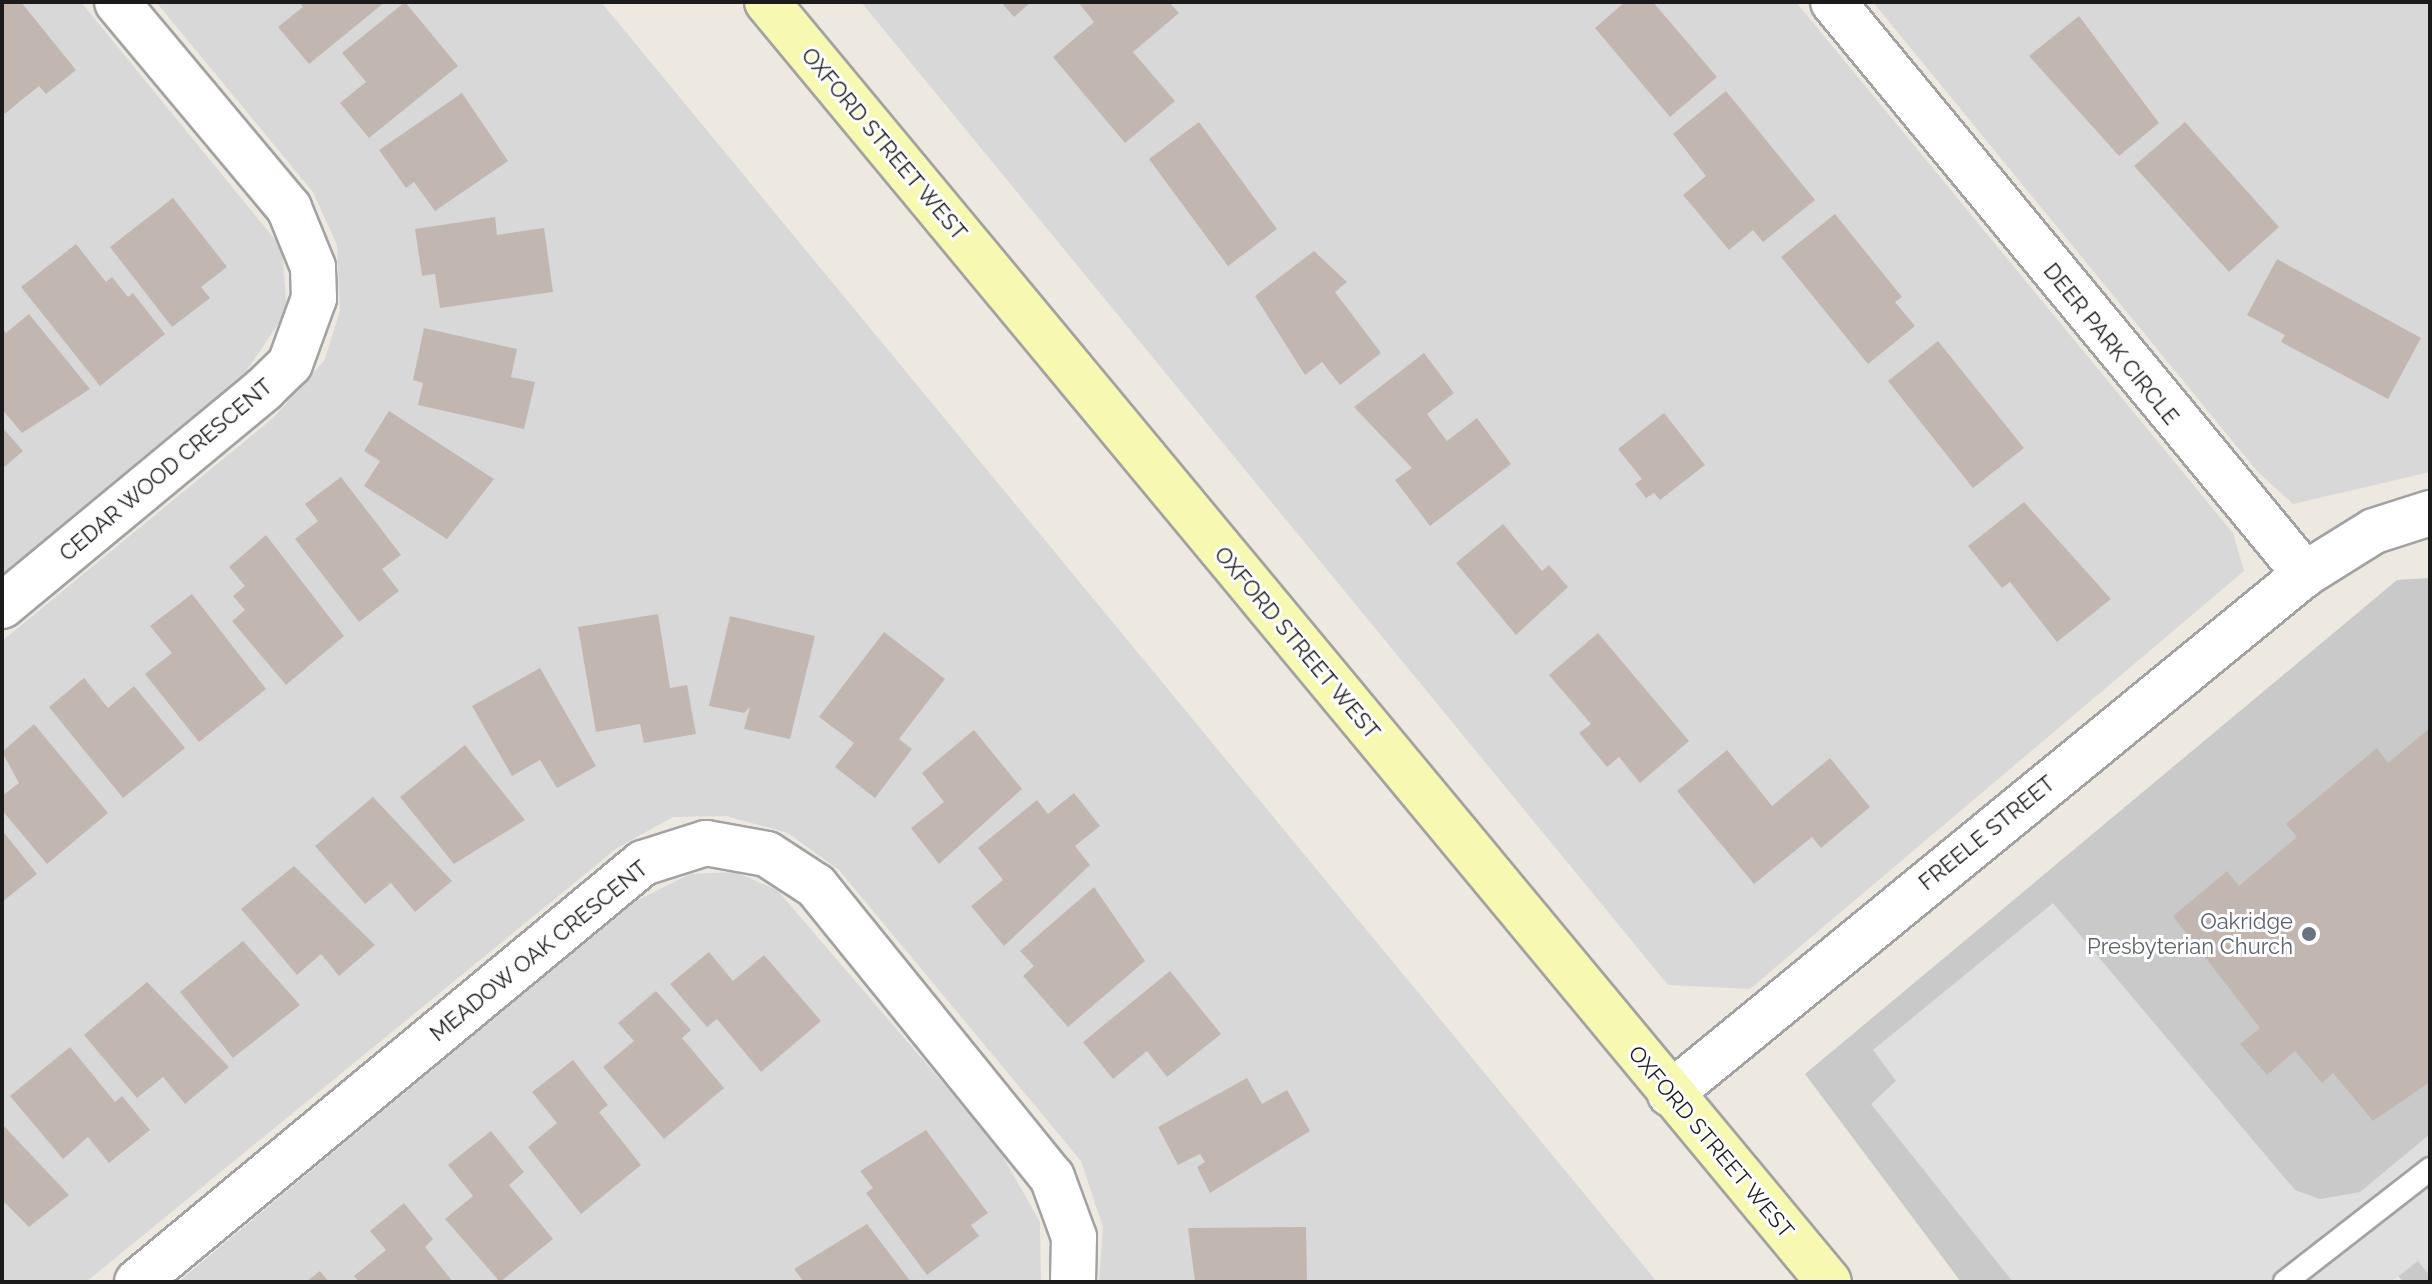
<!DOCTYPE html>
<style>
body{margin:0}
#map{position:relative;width:2432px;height:1284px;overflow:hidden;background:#ede8e0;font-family:Raleway,sans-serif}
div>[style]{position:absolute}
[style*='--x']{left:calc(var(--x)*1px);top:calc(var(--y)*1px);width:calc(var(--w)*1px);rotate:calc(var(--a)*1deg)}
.residential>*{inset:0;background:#d9d8d8}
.religious>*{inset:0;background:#c9c9c9}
.parking>*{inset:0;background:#dfdfdf}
.building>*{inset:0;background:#c1b7b0}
.roads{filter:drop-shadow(2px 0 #a2a2a2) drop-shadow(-2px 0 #a2a2a2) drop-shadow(0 2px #a2a2a2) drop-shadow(0 -2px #a2a2a2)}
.service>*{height:22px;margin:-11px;padding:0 11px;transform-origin:11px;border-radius:11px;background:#fff}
.minor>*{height:44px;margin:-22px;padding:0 22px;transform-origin:22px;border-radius:22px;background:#fff}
.secondary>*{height:44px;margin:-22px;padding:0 22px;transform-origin:22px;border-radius:22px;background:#f7f8b2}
.dots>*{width:22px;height:22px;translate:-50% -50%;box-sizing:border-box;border:4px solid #fff;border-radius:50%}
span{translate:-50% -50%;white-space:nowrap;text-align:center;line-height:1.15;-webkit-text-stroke:6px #fff;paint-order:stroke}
.street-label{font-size:22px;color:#1b1b1b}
.worship-label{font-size:22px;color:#5b616d}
.right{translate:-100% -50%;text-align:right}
.frame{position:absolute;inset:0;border:4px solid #1b1b1b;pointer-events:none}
</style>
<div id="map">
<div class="residential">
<i style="clip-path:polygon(2px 2px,81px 2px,282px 248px,287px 311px,245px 373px,2px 574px)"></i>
<i style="clip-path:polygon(156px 2px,601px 2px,1657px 1282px,1099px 1282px,1103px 1227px,1081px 1161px,839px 870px,788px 833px,726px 816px,673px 817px,617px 848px,86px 1282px,2px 1282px,2px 641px,273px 418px,324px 361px,340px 311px,337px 245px,313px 192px)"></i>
<i style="clip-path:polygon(861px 2px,1796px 2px,2233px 533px,2244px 571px,1750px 989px,1668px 985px)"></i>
<i style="clip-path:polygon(1873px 2px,2430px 2px,2430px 472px,2293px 504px,2257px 471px)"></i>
<i style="clip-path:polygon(735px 872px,777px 890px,997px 1146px,1040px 1222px,1041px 1282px,178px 1282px,632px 903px,690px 874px)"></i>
</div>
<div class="religious">
<i style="clip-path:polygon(2430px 578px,2430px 1282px,2403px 1282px,2390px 1266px,2369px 1282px,1961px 1282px,1805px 1074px,2397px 580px)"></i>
</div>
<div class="parking">
<i style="clip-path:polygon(2053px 903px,2295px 1190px,2320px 1199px,2360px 1192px,2430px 1134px,2430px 1276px,2418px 1261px,2391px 1282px,2013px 1282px,1871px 1104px,1896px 1081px,1873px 1050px)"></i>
</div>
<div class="building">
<i style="clip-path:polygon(3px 2px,21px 2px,76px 70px,46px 94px,39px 86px,2px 116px)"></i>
<i style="clip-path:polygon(299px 2px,385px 2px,309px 64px,278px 27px,303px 7px)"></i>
<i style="clip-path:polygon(405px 2px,458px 66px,369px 138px,340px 103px,366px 82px,342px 53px)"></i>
<i style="clip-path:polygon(1001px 2px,1031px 2px,1014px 17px)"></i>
<i style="clip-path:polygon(1078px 2px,1169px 2px,1179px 13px,1133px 52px,1175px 101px,1125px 143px,1053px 57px,1094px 22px)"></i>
<i style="clip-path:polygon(1625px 2px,1653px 2px,1717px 77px,1670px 117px,1595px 28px)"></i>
<i style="clip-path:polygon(2079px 16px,2159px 123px,2119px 156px,2029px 56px)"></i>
<i style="clip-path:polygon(1726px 91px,1815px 200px,1763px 242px,1753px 230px,1729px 250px,1683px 195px,1706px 176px,1673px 134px)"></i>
<i style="clip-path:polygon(462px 93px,508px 161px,435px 211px,414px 182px,406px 188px,379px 150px)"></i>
<i style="clip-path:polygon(1199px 122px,1277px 229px,1228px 266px,1149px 159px)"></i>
<i style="clip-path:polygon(2185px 122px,2279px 227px,2229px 272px,2134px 166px)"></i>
<i style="clip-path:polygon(173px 198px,227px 267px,201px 287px,210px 298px,172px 327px,110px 247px)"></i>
<i style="clip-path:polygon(1835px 214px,1902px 297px,1895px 302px,1915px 326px,1868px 364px,1781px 257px)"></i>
<i style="clip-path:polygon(495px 217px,497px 235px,544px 228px,553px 292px,440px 308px,435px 274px,422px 276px,415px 229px)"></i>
<i style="clip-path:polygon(76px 244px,106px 282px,112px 277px,128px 297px,133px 293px,165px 334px,100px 386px,21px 287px)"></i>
<i style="clip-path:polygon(1314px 251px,1347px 282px,1335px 292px,1381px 353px,1340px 385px,1322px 362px,1305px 375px,1255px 296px)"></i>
<i style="clip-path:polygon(2277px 259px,2421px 338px,2388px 399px,2281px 342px,2285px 335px,2247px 315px)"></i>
<i style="clip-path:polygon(29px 314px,90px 389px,22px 433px,2px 409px,2px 328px,6px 333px)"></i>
<i style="clip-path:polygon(424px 328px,517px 349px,511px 377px,535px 382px,524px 429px,418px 405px,423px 383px,413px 380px)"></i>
<i style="clip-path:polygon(1938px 341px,2024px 448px,1973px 488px,1888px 381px)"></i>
<i style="clip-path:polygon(1424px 353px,1454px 393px,1427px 414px,1447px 441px,1477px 418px,1511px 464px,1430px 526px,1395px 480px,1412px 468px,1354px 407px)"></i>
<i style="clip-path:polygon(389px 411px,494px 479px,447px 539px,364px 486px,380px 461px,364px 451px)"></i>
<i style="clip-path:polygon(1664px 413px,1705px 465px,1660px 500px,1654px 493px,1646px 498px,1635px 484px,1642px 479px,1618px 449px)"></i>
<i style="clip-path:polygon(2px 427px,23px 451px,2px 469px)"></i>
<i style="clip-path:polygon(341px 477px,401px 555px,382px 569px,399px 591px,359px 622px,295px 539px,318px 521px,305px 504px)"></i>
<i style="clip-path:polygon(2024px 502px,2111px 599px,2057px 642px,2010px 582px,2002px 588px,1968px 546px)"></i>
<i style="clip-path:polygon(1503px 524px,1542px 571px,1549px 565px,1568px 587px,1516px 635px,1456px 563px)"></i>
<i style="clip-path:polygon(266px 535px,344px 636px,286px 685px,232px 621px,245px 610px,233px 596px,245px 586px,229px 567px)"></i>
<i style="clip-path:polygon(192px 594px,266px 689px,199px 742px,145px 674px,172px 653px,150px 626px)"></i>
<i style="clip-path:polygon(658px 614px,670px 688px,687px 685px,696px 734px,644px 743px,640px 724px,596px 732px,578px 627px)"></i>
<i style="clip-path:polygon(730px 616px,815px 636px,790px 739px,744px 729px,750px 707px,744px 713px,709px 706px)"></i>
<i style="clip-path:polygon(884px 632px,945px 679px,899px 739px,912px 749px,875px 798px,835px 767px,854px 743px,819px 717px)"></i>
<i style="clip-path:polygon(1598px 633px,1689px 741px,1640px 783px,1619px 757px,1607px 767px,1579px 733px,1591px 724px,1549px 675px)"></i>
<i style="clip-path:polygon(540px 668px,596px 766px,557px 788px,540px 760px,512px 776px,472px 706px)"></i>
<i style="clip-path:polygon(84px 678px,108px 708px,134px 686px,185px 748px,123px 798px,49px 707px)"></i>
<i style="clip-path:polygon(34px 724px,108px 813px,47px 864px,2px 810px,2px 796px,19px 783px,2px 752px)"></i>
<i style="clip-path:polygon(2430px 728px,2430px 1082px,2373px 1121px,2333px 1073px,2322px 1083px,2295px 1051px,2267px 1075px,2240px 1044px,2260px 1028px,2173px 916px,2227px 871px,2239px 886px,2297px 837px,2286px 824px,2377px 748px,2388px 763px)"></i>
<i style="clip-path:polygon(974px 730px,1022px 789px,939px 864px,911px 828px,944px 802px,922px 773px)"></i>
<i style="clip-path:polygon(465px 745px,525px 820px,454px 864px,400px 797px)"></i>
<i style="clip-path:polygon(1727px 750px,1772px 806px,1830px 758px,1870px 807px,1821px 848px,1812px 837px,1754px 884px,1677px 791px)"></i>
<i style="clip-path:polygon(1074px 793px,1100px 826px,1075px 846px,1090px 865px,1004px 946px,971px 906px,1003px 880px,978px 848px,1037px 800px,1048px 814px)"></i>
<i style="clip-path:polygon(373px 797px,452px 881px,415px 912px,391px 883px,365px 904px,315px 846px)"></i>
<i style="clip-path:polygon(2px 830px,37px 874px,2px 902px)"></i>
<i style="clip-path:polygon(294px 866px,375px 945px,339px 976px,321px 954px,297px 975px,241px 909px)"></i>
<i style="clip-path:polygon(1094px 887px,1145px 961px,1068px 1027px,1023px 976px,1034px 966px,1020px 951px)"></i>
<i style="clip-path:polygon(243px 941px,300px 1005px,233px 1058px,180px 992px)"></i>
<i style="clip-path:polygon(709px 952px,733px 981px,764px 955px,821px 1021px,761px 1072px,717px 1019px,707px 1027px,670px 984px)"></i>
<i style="clip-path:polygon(1170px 971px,1221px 1034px,1167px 1077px,1147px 1051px,1113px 1079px,1083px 1042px)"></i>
<i style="clip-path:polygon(147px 982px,229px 1067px,185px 1104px,163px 1077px,137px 1098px,84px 1035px)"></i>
<i style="clip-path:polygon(656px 991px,691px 1030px,682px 1038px,724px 1088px,664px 1139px,603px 1067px,634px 1041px,618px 1023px)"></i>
<i style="clip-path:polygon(70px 1047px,115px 1102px,122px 1096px,150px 1130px,109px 1163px,88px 1137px,63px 1159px,10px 1096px)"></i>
<i style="clip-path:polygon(573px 1060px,608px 1105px,599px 1112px,641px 1165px,581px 1214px,528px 1147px,557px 1123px,532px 1092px)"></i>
<i style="clip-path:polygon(1247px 1078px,1262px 1104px,1287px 1090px,1310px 1131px,1210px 1193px,1197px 1167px,1205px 1162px,1200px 1154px,1178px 1165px,1158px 1127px)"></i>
<i style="clip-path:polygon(2px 1124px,69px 1195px,29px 1227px,2px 1200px)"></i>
<i style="clip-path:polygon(926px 1130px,988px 1213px,971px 1225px,979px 1236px,927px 1275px,866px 1193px,873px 1188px,860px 1171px)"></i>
<i style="clip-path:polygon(491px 1131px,524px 1172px,509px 1185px,553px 1239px,500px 1282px,445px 1219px,473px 1196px,448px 1165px)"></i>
<i style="clip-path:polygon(404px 1203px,433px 1239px,425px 1247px,453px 1282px,359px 1282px,354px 1276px,386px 1250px,370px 1231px)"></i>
<i style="clip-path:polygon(867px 1224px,911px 1282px,804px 1282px,794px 1269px)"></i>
<i style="clip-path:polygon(1306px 1227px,1307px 1282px,1195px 1282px,1188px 1228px)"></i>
<i style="clip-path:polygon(320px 1271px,329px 1282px,306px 1282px)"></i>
</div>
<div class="roads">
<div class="service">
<i style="--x:2285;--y:1282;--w:184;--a:-37.9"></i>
</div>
<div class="minor">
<i style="--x:1833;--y:2;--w:742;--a:50.47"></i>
<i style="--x:2305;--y:574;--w:81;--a:-31.9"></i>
<i style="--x:2374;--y:531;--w:59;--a:-17.8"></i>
<i style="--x:2;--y:606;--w:340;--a:-39.6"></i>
<i style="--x:264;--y:389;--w:36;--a:-44"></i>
<i style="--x:290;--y:364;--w:70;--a:-70"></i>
<i style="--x:314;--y:298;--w:31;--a:-92"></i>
<i style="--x:313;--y:267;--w:64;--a:-112.1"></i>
<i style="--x:289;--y:208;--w:268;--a:-129.9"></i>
<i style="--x:1670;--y:1094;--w:821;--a:-39.31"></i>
<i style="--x:137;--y:1282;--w:657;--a:-39.63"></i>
<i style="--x:643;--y:863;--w:66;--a:-17.6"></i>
<i style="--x:706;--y:843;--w:62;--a:10.2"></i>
<i style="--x:767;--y:854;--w:59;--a:33.1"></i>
<i style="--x:816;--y:886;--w:375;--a:51"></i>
<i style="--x:1052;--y:1177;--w:64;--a:69.9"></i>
<i style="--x:1074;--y:1237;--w:45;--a:91.3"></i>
</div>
<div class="secondary">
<i style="--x:767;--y:2;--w:1663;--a:50.32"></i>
</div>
</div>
<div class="dots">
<i style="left:2309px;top:934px;background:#6b7280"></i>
</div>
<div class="street-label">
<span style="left:884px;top:144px;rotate:50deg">OXFORD STREET WEST</span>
<span style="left:2111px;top:344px;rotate:51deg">DEER PARK CIRCLE</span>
<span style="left:166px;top:470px;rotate:-40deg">CEDAR WOOD CRESCENT</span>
<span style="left:1297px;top:643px;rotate:50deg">OXFORD STREET WEST</span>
<span style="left:1987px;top:833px;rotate:-39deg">FREELE STREET</span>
<span style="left:539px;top:951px;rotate:-39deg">MEADOW OAK CRESCENT</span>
<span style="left:1711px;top:1142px;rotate:50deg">OXFORD STREET WEST</span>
</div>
<div class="worship-label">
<span class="right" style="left:2293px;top:934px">Oakridge<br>Presbyterian Church</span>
</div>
<div class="frame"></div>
</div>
